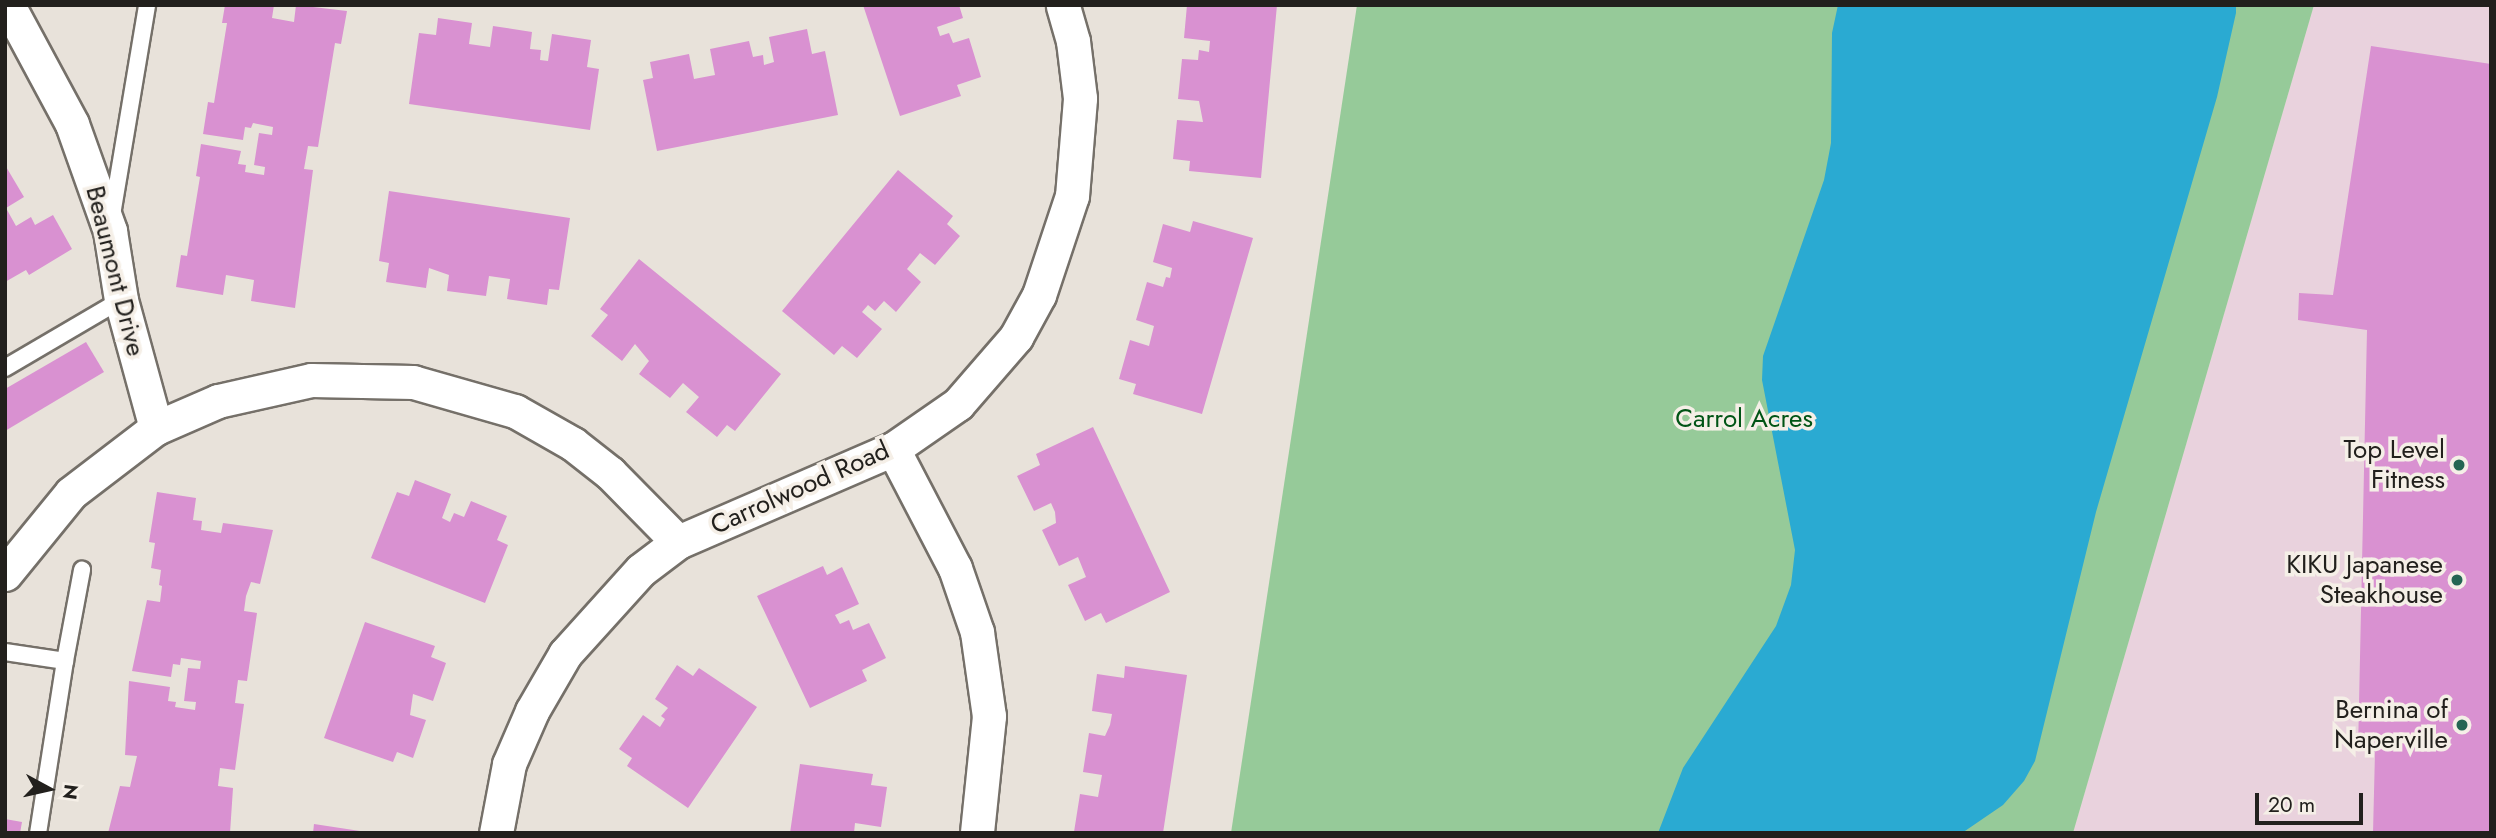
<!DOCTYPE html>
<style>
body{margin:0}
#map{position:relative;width:2496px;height:838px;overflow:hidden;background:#e8e2da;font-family:Jost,sans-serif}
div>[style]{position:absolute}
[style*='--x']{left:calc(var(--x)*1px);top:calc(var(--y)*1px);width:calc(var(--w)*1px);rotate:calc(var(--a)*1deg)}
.commercial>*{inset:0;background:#e9d2dd}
.green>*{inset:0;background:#96ca99}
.water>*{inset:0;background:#2aaad2}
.building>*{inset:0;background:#d991d1}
.roads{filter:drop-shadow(2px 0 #757069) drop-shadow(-2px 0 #757069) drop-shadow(0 2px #757069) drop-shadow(0 -2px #757069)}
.service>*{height:16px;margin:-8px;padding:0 8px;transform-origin:8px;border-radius:8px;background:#fff}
.minor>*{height:33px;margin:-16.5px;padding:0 16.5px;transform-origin:16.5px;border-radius:16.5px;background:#fff}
.dots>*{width:19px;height:19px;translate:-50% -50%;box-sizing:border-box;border:4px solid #f5efe7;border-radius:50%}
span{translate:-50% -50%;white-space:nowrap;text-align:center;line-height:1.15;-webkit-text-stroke:7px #f5efe7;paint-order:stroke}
.street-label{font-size:26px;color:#22201d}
.park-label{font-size:26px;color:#005415}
.poi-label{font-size:26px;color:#22201d}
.right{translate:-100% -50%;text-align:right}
.frame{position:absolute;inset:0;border:7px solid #22201d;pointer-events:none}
.north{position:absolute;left:14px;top:754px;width:70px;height:70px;-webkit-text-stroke:5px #f5efe7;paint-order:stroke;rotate:98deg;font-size:19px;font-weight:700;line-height:28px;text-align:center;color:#22201d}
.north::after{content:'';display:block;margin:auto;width:24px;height:32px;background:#22201d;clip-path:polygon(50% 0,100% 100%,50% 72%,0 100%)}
.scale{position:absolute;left:2255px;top:793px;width:108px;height:32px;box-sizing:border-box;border:4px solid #22201d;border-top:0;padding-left:9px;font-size:21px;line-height:24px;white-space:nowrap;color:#22201d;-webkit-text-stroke:5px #f5efe7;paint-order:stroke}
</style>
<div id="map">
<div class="commercial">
<i style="clip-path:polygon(2314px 5px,2491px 5px,2491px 833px,2073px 833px)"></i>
</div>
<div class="green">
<i style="clip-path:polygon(1357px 5px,2314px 5px,2073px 833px,1231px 833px)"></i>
</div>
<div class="water">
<i style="clip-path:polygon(1838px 5px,2236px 5px,2236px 13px,2217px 97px,2096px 512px,2035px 761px,2024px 781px,2003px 805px,1962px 833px,1658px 833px,1683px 768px,1776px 626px,1791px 585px,1795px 550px,1762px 380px,1763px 356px,1824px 180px,1831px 143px,1832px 33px)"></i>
</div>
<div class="building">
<i style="clip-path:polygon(225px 5px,274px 5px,272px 18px,294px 22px,296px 5px,347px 11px,341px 44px,335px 43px,318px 147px,308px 146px,304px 169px,313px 170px,295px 308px,251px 301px,254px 280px,226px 275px,223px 295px,176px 287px,181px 255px,187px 256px,200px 177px,196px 176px,201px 144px,241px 151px,238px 164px,246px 165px,245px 172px,264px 175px,265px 167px,254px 165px,259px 133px,272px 135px,273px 127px,253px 123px,251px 128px,245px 127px,243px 140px,203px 134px,208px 102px,214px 103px,227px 23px,222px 23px)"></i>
<i style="clip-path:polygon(863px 5px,959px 5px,963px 18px,937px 27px,940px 36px,949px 33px,953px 43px,969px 38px,981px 77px,957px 85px,961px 96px,900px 116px)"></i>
<i style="clip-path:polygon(1187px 5px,1277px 5px,1261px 178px,1189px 171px,1190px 161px,1173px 159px,1177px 120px,1203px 122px,1199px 101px,1178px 99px,1182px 59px,1198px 60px,1199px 50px,1209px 52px,1210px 41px,1184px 38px)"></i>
<i style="clip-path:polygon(438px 18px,472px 23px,469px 44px,490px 47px,493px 26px,532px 32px,530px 49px,541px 50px,540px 60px,548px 61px,552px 34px,591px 40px,587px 67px,599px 69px,590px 130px,409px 104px,419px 33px,436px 35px)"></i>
<i style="clip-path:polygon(807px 29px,812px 54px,825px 51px,838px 115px,657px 151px,643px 80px,653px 78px,650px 62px,689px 54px,694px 79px,715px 75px,710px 49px,749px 41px,753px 57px,763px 55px,764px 65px,774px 62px,769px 37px)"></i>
<i style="clip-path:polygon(2371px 46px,2491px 64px,2491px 833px,2373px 833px,2375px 752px,2358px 751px,2367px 330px,2298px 320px,2299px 293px,2333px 295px)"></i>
<i style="clip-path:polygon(5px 165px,24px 197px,6px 208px,16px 226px,31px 217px,35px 225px,53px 215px,72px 249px,29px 275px,26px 270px,5px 282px)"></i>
<i style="clip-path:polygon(898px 170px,953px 216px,947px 224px,960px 236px,935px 265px,920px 253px,907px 269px,921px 282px,896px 312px,884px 301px,875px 311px,868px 305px,862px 312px,882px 329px,857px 358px,842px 346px,834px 355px,782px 311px)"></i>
<i style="clip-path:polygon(389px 191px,570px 218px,559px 290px,549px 289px,547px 305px,507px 299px,510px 279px,489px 276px,486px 296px,447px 291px,449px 275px,429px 268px,426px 288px,386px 282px,389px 263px,379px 261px)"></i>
<i style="clip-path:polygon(1193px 221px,1253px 238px,1202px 414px,1133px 394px,1136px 384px,1119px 379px,1130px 340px,1149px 346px,1154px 326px,1136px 320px,1147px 282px,1163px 287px,1166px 277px,1170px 278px,1172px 268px,1153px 262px,1163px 224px,1190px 232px)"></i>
<i style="clip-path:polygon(639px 259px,781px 374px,735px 431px,727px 425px,717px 437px,686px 412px,699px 397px,683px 383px,670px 398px,639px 374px,649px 361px,635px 344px,622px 361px,591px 336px,608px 315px,600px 309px)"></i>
<i style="clip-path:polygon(86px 342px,104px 372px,5px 431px,5px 389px)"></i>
<i style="clip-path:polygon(1093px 427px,1170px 592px,1106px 623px,1101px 613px,1085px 621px,1068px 585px,1086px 577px,1078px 557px,1059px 566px,1042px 530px,1056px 523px,1055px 512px,1051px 503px,1034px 511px,1017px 476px,1040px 465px,1036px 454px)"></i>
<i style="clip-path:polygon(415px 480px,451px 494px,442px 518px,450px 522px,454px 513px,464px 517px,471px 501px,507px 516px,497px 540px,508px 545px,485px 603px,371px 558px,397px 492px,409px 496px)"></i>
<i style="clip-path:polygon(157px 492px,196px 498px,193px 520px,202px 521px,201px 530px,221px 533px,223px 523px,273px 530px,260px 584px,251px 582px,246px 596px,244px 611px,257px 613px,247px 681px,238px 680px,235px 703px,244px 704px,235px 770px,220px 768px,218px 786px,233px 788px,230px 833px,108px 833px,120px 786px,130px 787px,137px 756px,125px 755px,129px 681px,170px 687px,168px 701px,176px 702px,175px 707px,195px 710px,196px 702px,184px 701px,188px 668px,200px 669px,201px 661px,181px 658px,180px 665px,173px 664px,171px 677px,132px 671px,147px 600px,160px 602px,162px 586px,159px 585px,161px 570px,151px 568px,155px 543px,149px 542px)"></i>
<i style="clip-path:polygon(823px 566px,827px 575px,842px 567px,859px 604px,835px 615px,840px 624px,849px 620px,853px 630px,869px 623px,886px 658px,862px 670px,867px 681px,810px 708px,757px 596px)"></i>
<i style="clip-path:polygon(365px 622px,435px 646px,431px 657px,446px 663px,433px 701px,413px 694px,410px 715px,426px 720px,413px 758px,397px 752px,393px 762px,324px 738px)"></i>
<i style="clip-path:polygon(677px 665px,693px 676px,699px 668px,757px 707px,688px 808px,627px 766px,632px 758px,619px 749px,643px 715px,660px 727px,665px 719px,661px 716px,668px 708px,655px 699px)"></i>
<i style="clip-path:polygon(1125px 666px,1187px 675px,1163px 833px,1074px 832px,1080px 794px,1098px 797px,1102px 775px,1083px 772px,1089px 733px,1105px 736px,1110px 725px,1112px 714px,1092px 711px,1097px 674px,1124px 678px)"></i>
<i style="clip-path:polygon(800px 764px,873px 774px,871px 785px,887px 787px,881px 827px,855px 823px,854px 833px,790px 833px)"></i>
<i style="clip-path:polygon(5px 819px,22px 822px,20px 833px,5px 833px)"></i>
<i style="clip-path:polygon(314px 824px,360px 831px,360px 833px,313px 833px)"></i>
</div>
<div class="roads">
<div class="service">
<i style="--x:112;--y:215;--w:213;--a:-80.5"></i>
<i style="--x:5;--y:368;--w:134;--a:-30.4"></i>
<i style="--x:5;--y:652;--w:61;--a:8.5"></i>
<i style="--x:65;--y:661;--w:174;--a:98.9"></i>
<i style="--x:65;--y:661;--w:93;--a:-79.4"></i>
</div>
<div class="minor">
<i style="--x:8;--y:5;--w:135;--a:61.7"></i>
<i style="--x:72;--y:124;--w:114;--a:70.4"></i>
<i style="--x:110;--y:231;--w:70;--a:80.9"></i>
<i style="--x:121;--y:300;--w:133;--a:74.7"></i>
<i style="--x:893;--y:449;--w:134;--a:62.5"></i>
<i style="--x:955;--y:568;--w:68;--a:71"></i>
<i style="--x:977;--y:632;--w:85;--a:81.9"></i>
<i style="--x:989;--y:716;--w:118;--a:95.9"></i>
<i style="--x:5;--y:574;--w:104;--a:-50.8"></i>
<i style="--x:71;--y:493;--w:107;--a:-37.4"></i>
<i style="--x:156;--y:428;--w:68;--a:-23.5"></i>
<i style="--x:218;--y:401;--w:95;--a:-12.7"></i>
<i style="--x:311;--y:380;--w:102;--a:1.1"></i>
<i style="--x:413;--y:382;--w:106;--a:15.9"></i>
<i style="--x:515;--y:411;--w:67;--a:29.6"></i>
<i style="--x:573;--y:444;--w:47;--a:38.1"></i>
<i style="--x:610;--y:473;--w:97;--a:45.4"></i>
<i style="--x:496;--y:833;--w:70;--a:-79.3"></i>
<i style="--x:509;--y:764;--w:58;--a:-66.5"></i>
<i style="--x:532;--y:711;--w:66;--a:-59.9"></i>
<i style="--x:565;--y:654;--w:113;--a:-47.9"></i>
<i style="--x:641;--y:570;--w:46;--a:-37.1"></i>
<i style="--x:678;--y:542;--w:234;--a:-23.4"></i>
<i style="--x:893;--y:449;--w:79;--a:-34.7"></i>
<i style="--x:958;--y:404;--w:89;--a:-49.1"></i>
<i style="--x:1016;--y:337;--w:48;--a:-61.3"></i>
<i style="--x:1039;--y:295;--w:104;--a:-71.6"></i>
<i style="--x:1072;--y:196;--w:98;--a:-85.3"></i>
<i style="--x:1080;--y:98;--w:57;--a:-97"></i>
<i style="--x:1073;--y:41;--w:37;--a:-106"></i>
</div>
</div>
<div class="dots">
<i style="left:2459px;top:465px;background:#246553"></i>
<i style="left:2457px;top:580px;background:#246553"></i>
<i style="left:2462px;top:725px;background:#246553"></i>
</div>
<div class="street-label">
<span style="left:115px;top:271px;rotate:76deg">Beaumont Drive</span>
<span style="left:800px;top:488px;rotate:-24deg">Carrolwood Road</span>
</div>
<div class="park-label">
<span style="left:1744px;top:419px">Carrol Acres</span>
</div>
<div class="poi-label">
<span class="right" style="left:2445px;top:465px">Top Level<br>Fitness</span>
<span class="right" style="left:2443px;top:580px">KIKU Japanese<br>Steakhouse</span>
<span class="right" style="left:2448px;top:725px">Bernina of<br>Naperville</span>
</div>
<div class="frame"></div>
<div class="north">N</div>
<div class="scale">20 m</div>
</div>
